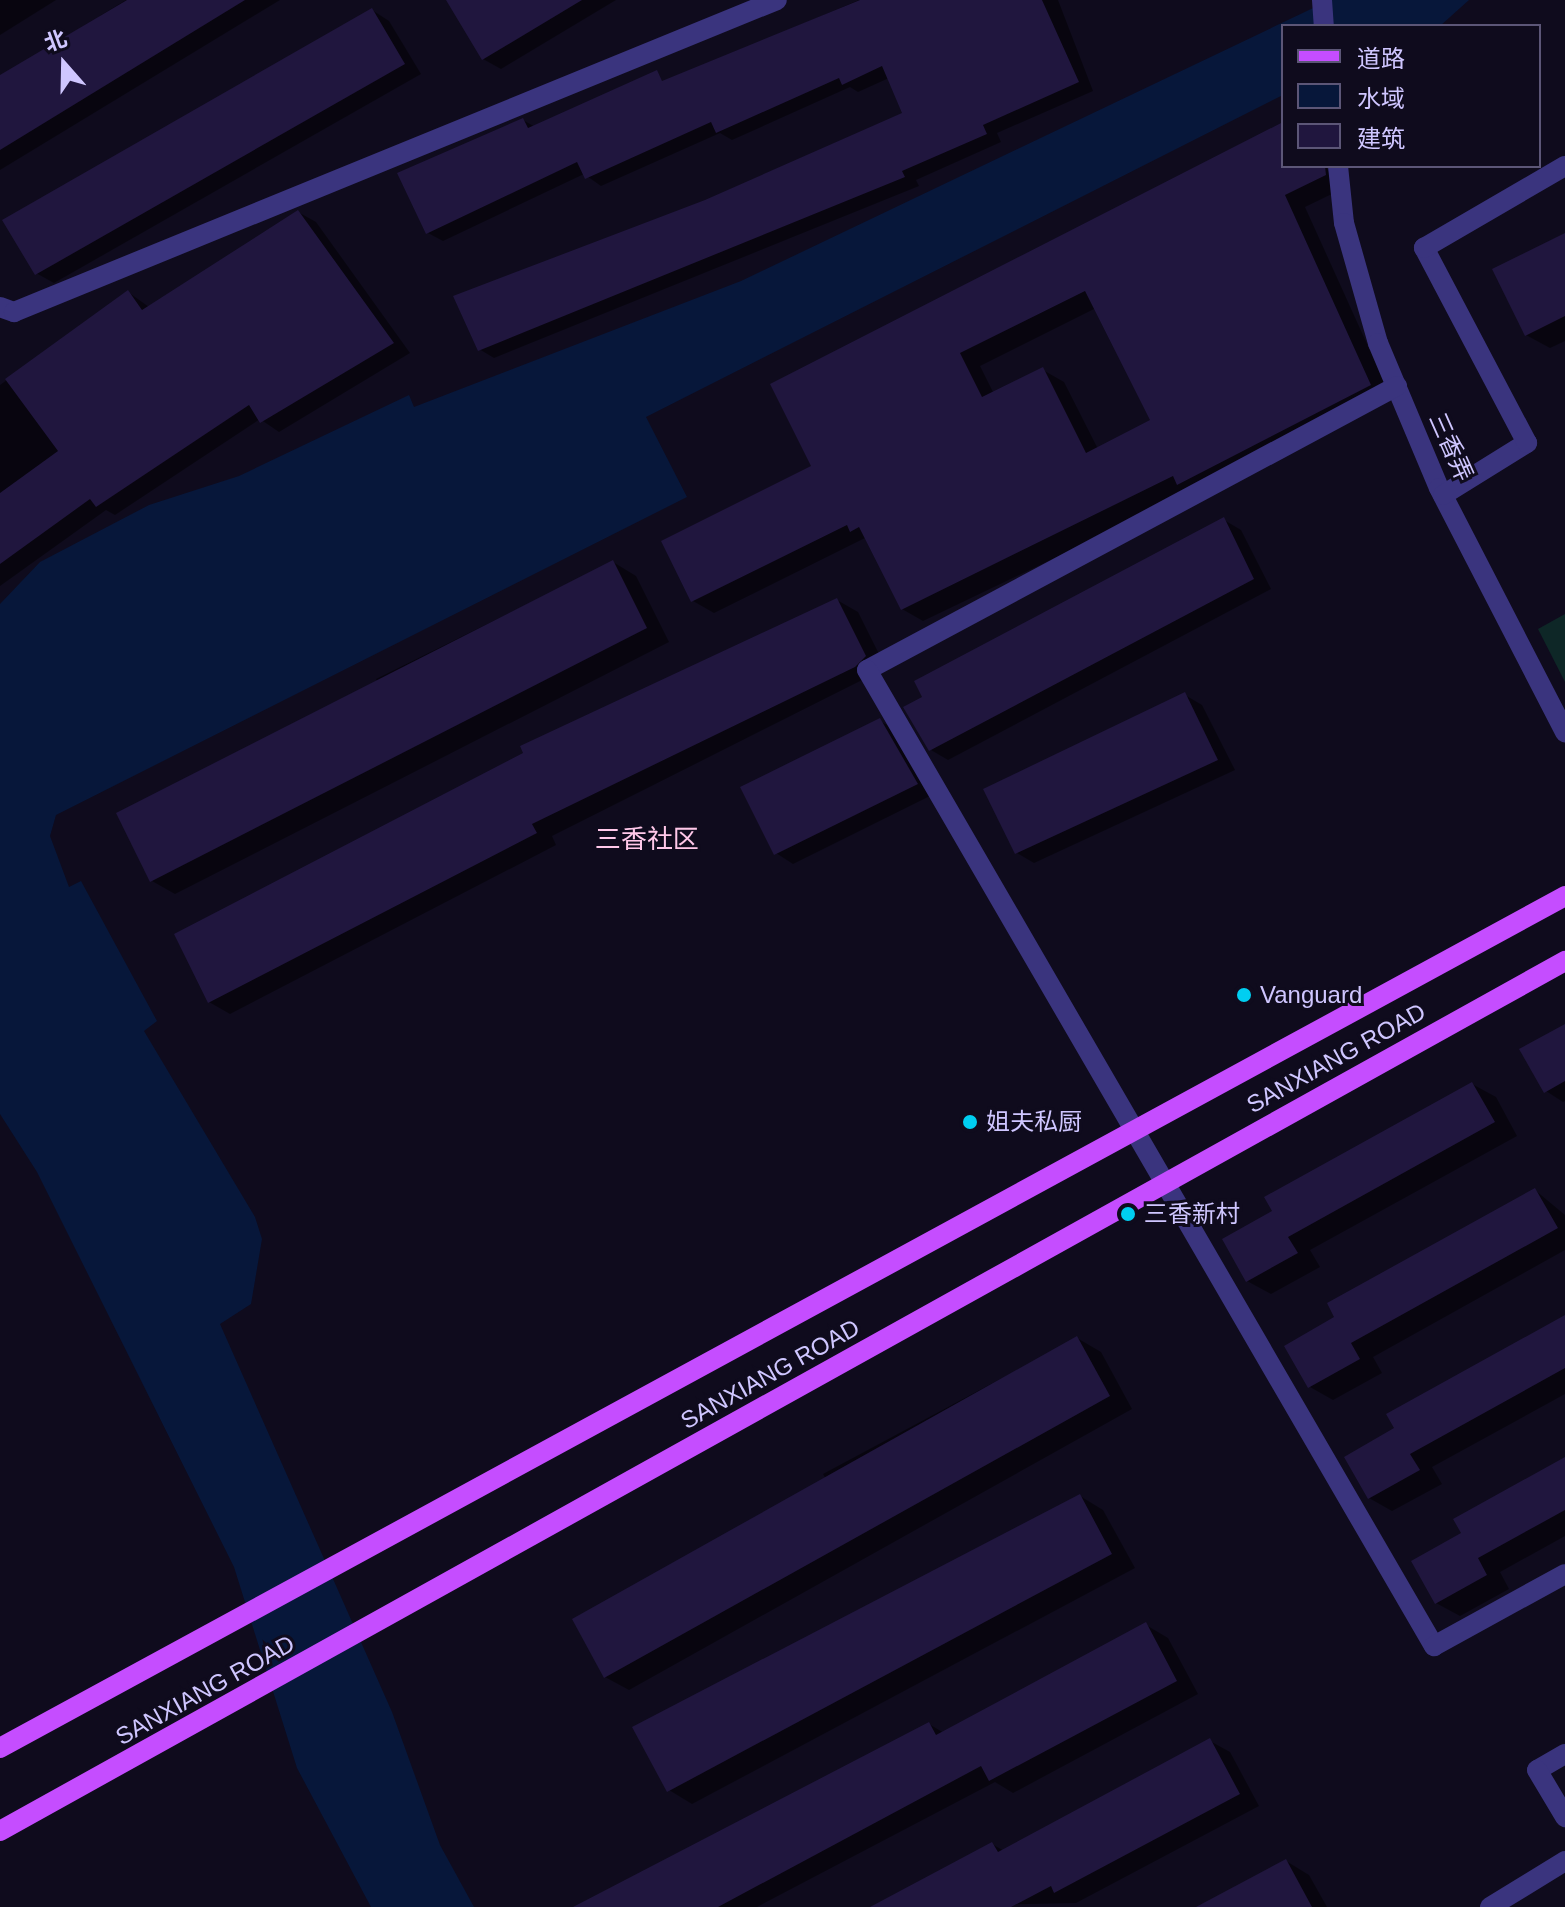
<!DOCTYPE html>
<meta charset="utf-8">
<style>
body{margin:0}
#map{position:relative;width:1565px;height:1907px;overflow:hidden;background:#0f0b1d;font-family:Helvetica,"Noto Sans SC",sans-serif}
div>[style]{position:absolute}
[style*='--x']{left:calc(var(--x)*1px);top:calc(var(--y)*1px);width:calc(var(--w)*1px);rotate:calc(var(--a)*1deg)}
.green>*{inset:0;background:#0e2727}
.water>*{inset:0;background:#07173a}
.shadow>*{inset:0;background:#0007}
.building>*{inset:0;background:#20163e}
.minor>*{height:20px;margin:-10px;padding:0 10px;transform-origin:10px;border-radius:10px;background:#3a347e}
.major>*{height:20px;margin:-10px;padding:0 10px;transform-origin:10px;border-radius:10px;background:#c54dff}
.dots>*{width:22px;height:22px;translate:-50% -50%;box-sizing:border-box;border:4px solid #0f0b1d;border-radius:50%}
span{translate:-50% -50%;white-space:nowrap;text-align:center;line-height:1.15;-webkit-text-stroke:6px #0f0b1d;paint-order:stroke}
.street-label{font-size:24px;color:#cfc6ff}
.poi-label{font-size:24px;color:#cfc6ff}
.left{translate:0 -50%;text-align:left}
.neighbourhood-label{font-size:26px;color:#ffc8e9}
.legend{position:absolute;left:1281px;top:24px;width:260px;height:144px;box-sizing:border-box;background:#0f0b1d;border:2px solid #5c5677;margin:0;padding:10px 14px;list-style:none;font-size:24px;color:#cfc6ff}
.legend li{display:flex;align-items:center;gap:16px;height:40px}
.legend b{width:40px;border:2px solid #5c5677}
.north{position:absolute;left:24px;top:24px;width:80px;height:80px;-webkit-text-stroke:6px #0f0b1d;paint-order:stroke;rotate:340deg;font-size:22px;font-weight:700;line-height:32px;text-align:center;color:#cfc6ff}
.north::after{content:'';display:block;margin:auto;width:28px;height:36px;background:#cfc6ff;clip-path:polygon(50% 0,100% 100%,50% 72%,0 100%)}
</style>
<div id="map">
<div class="green">
<i style="clip-path:polygon(1565px 614px,1565px 682px,1538px 629px)"></i>
</div>
<div class="water">
<i style="clip-path:polygon(1330px 0,1469px 0,1440px 26px,1283px 26px,1283px 95px,646px 417px,687px 497px,56px 815px,50px 836px,69px 887px,81px 881px,157px 1021px,144px 1031px,255px 1217px,262px 1239px,251px 1304px,220px 1324px,392px 1712px,440px 1845px,474px 1907px,371px 1907px,297px 1768px,234px 1567px,37px 1172px,0 1114px,0 604px,40px 562px,149px 505px,239px 476px,409px 395px,414px 407px,741px 281px)"></i>
</div>
<div class="shadow">
<i style="clip-path:polygon(0 0,56px 0,0 35px)"></i>
<i style="clip-path:polygon(126px 0,280px 0,0 170px,0 77px)"></i>
<i style="clip-path:polygon(460px 0,616px 0,501px 69px,483px 59px)"></i>
<i style="clip-path:polygon(859px 0,1058px 0,1093px 91px,997px 133px,1001px 142px,916px 180px,919px 186px,494px 358px,479px 349px,706px 202px,905px 114px,889px 78px,858px 92px,850px 87px,732px 140px,720px 133px,601px 186px,584px 174px,443px 241px,428px 233px,523px 120px,535px 127px,650px 89px)"></i>
<i style="clip-path:polygon(372px 10px,389px 21px,421px 74px,54px 283px,36px 273px,4px 220px)"></i>
<i style="clip-path:polygon(evenodd,1283px 124px,1283px 166px,1326px 166px,1338px 191px,1305px 207px,1391px 397px,923px 621px,902px 609px,865px 538px,714px 613px,693px 601px,813px 467px,772px 385px,1283px 124px,1096px 308px,1152px 421px,1098px 449px,1064px 382px,1043px 370px,994px 394px,980px 366px,1096px 308px)"></i>
<i style="clip-path:polygon(298px 212px,316px 222px,410px 353px,279px 432px,260px 419px,115px 515px,106px 510px,0 586px,0 385px,128px 292px,149px 307px)"></i>
<i style="clip-path:polygon(1565px 235px,1565px 341px,1550px 348px,1526px 335px)"></i>
<i style="clip-path:polygon(1224px 520px,1241px 530px,1271px 589px,948px 760px,931px 750px)"></i>
<i style="clip-path:polygon(613px 562px,636px 576px,669px 642px,175px 894px,152px 881px,379px 685px,376px 679px)"></i>
<i style="clip-path:polygon(837px 600px,858px 612px,886px 668px,552px 836px,556px 845px,230px 1014px,209px 1002px)"></i>
<i style="clip-path:polygon(1185px 695px,1202px 705px,1235px 770px,1034px 863px,1017px 853px)"></i>
<i style="clip-path:polygon(880px 721px,898px 731px,934px 794px,793px 864px,776px 853px)"></i>
<i style="clip-path:polygon(1565px 1026px,1565px 1101px,1563px 1102px,1546px 1091px)"></i>
<i style="clip-path:polygon(1472px 1084px,1496px 1097px,1517px 1136px,1310px 1250px,1320px 1267px,1271px 1294px,1247px 1281px,1275px 1212px)"></i>
<i style="clip-path:polygon(1535px 1190px,1565px 1215px,1565px 1250px,1373px 1357px,1382px 1373px,1333px 1400px,1310px 1387px,1337px 1318px)"></i>
<i style="clip-path:polygon(1565px 1318px,1565px 1394px,1432px 1467px,1442px 1484px,1392px 1511px,1369px 1498px,1397px 1429px)"></i>
<i style="clip-path:polygon(1077px 1338px,1101px 1352px,1132px 1409px,629px 1690px,605px 1677px,828px 1483px,823px 1474px)"></i>
<i style="clip-path:polygon(1565px 1460px,1565px 1536px,1500px 1572px,1509px 1589px,1460px 1616px,1436px 1603px,1464px 1534px)"></i>
<i style="clip-path:polygon(1080px 1496px,1103px 1510px,1135px 1568px,692px 1804px,669px 1790px,635px 1728px)"></i>
<i style="clip-path:polygon(1146px 1625px,1168px 1638px,1198px 1694px,1013px 1793px,995px 1782px,757px 1907px,579px 1907px,929px 1724px,944px 1733px)"></i>
<i style="clip-path:polygon(1210px 1741px,1230px 1752px,1259px 1806px,1076px 1903px,876px 1907px,992px 1844px,1004px 1851px)"></i>
<i style="clip-path:polygon(1286px 1861px,1309px 1875px,1327px 1907px,1200px 1907px)"></i>
</div>
<div class="building">
<i style="clip-path:polygon(127px 0,245px 0,0 150px,0 75px)"></i>
<i style="clip-path:polygon(446px 0,582px 0,482px 60px)"></i>
<i style="clip-path:polygon(860px 0,1042px 0,1079px 82px,983px 125px,987px 134px,902px 171px,905px 177px,478px 351px,453px 296px,705px 200px,902px 113px,882px 66px,842px 85px,839px 78px,716px 133px,711px 122px,585px 179px,577px 162px,426px 234px,397px 173px,523px 118px,528px 128px,657px 70px,662px 81px)"></i>
<i style="clip-path:polygon(372px 8px,405px 64px,35px 275px,2px 220px)"></i>
<i style="clip-path:polygon(evenodd,1283px 122px,1283px 166px,1325px 166px,1326px 175px,1285px 195px,1371px 385px,1177px 485px,1173px 476px,901px 610px,859px 527px,850px 532px,847px 525px,691px 602px,661px 541px,811px 466px,770px 384px,1283px 122px,1085px 291px,1150px 420px,1086px 453px,1043px 367px,982px 397px,960px 353px,1085px 291px)"></i>
<i style="clip-path:polygon(298px 210px,394px 343px,260px 423px,249px 405px,96px 507px,90px 499px,0 564px,0 493px,58px 451px,5px 379px,128px 290px,142px 310px)"></i>
<i style="clip-path:polygon(1565px 233px,1565px 316px,1525px 336px,1492px 269px)"></i>
<i style="clip-path:polygon(1224px 517px,1254px 579px,929px 751px,903px 707px,922px 697px,914px 681px)"></i>
<i style="clip-path:polygon(613px 560px,647px 628px,150px 882px,116px 813px)"></i>
<i style="clip-path:polygon(837px 598px,866px 656px,855px 667px,532px 824px,537px 833px,208px 1003px,174px 934px,523px 753px,520px 746px)"></i>
<i style="clip-path:polygon(1185px 692px,1218px 760px,1015px 854px,983px 789px)"></i>
<i style="clip-path:polygon(880px 718px,918px 784px,774px 855px,740px 787px)"></i>
<i style="clip-path:polygon(1565px 1024px,1565px 1081px,1544px 1093px,1519px 1049px)"></i>
<i style="clip-path:polygon(1472px 1082px,1495px 1122px,1288px 1237px,1298px 1253px,1246px 1282px,1222px 1239px,1272px 1211px,1264px 1197px)"></i>
<i style="clip-path:polygon(1535px 1188px,1558px 1228px,1351px 1343px,1360px 1359px,1308px 1388px,1284px 1346px,1334px 1317px,1327px 1303px)"></i>
<i style="clip-path:polygon(1565px 1315px,1565px 1368px,1410px 1454px,1420px 1470px,1368px 1499px,1344px 1457px,1394px 1428px,1386px 1414px)"></i>
<i style="clip-path:polygon(1077px 1336px,1110px 1396px,604px 1678px,572px 1619px)"></i>
<i style="clip-path:polygon(1565px 1457px,1565px 1510px,1478px 1558px,1487px 1575px,1435px 1604px,1411px 1561px,1461px 1533px,1453px 1519px)"></i>
<i style="clip-path:polygon(1080px 1494px,1112px 1554px,667px 1792px,632px 1727px)"></i>
<i style="clip-path:polygon(1146px 1622px,1177px 1681px,989px 1781px,981px 1766px,718px 1907px,573px 1907px,929px 1722px,936px 1735px)"></i>
<i style="clip-path:polygon(1210px 1738px,1240px 1794px,1054px 1893px,1051px 1886px,1011px 1907px,870px 1907px,992px 1842px,998px 1852px)"></i>
<i style="clip-path:polygon(1286px 1859px,1312px 1907px,1196px 1907px)"></i>
</div>
<div class="minor">
<i style="--x:1322;--y:0;--w:26;--a:86"></i>
<i style="--x:1338;--y:166;--w:57;--a:84"></i>
<i style="--x:1344;--y:223;--w:125;--a:74.2"></i>
<i style="--x:1378;--y:343;--w:157;--a:67.2"></i>
<i style="--x:1439;--y:488;--w:275;--a:62.7"></i>
<i style="--x:0;--y:307;--w:15;--a:20"></i>
<i style="--x:14;--y:312;--w:824;--a:-22.24"></i>
<i style="--x:1397;--y:386;--w:601;--a:151.82"></i>
<i style="--x:867;--y:670;--w:1129;--a:59.85"></i>
<i style="--x:1434;--y:1646;--w:149;--a:-28.8"></i>
<i style="--x:1443;--y:495;--w:99;--a:-31.8"></i>
<i style="--x:1527;--y:443;--w:221;--a:-117.8"></i>
<i style="--x:1424;--y:248;--w:163;--a:-30.2"></i>
<i style="--x:1565;--y:1754;--w:32;--a:150"></i>
<i style="--x:1537;--y:1770;--w:55;--a:59.2"></i>
<i style="--x:1490;--y:1907;--w:88;--a:-31.5"></i>
</div>
<div class="major">
<i style="--x:0;--y:1748;--w:1782;--a:-28.56"></i>
<i style="--x:0;--y:1831;--w:1791;--a:-29.07"></i>
</div>
<div class="dots">
<i style="left:1244px;top:995px;background:#00cef1"></i>
<i style="left:970px;top:1122px;background:#00cef1"></i>
<i style="left:1128px;top:1214px;background:#00cef1"></i>
</div>
<div class="street-label">
<span style="left:1451px;top:447px;rotate:66deg">三香弄</span>
<span style="left:1336px;top:1058px;rotate:-29deg">SANXIANG ROAD</span>
<span style="left:770px;top:1374px;rotate:-29deg">SANXIANG ROAD</span>
<span style="left:205px;top:1690px;rotate:-29deg">SANXIANG ROAD</span>
</div>
<div class="poi-label">
<span class="left" style="left:1260px;top:995px">Vanguard</span>
<span class="left" style="left:986px;top:1122px">姐夫私厨</span>
<span class="left" style="left:1144px;top:1214px">三香新村</span>
</div>
<div class="neighbourhood-label">
<span style="left:647px;top:840px">三香社区</span>
</div>
<ul class="legend">
<li><b style="height:10px;background:#c54dff"></b>道路</li>
<li><b style="height:22px;background:#07173a"></b>水域</li>
<li><b style="height:22px;background:#20163e"></b>建筑</li>
</ul>
<div class="north">北</div>
</div>
